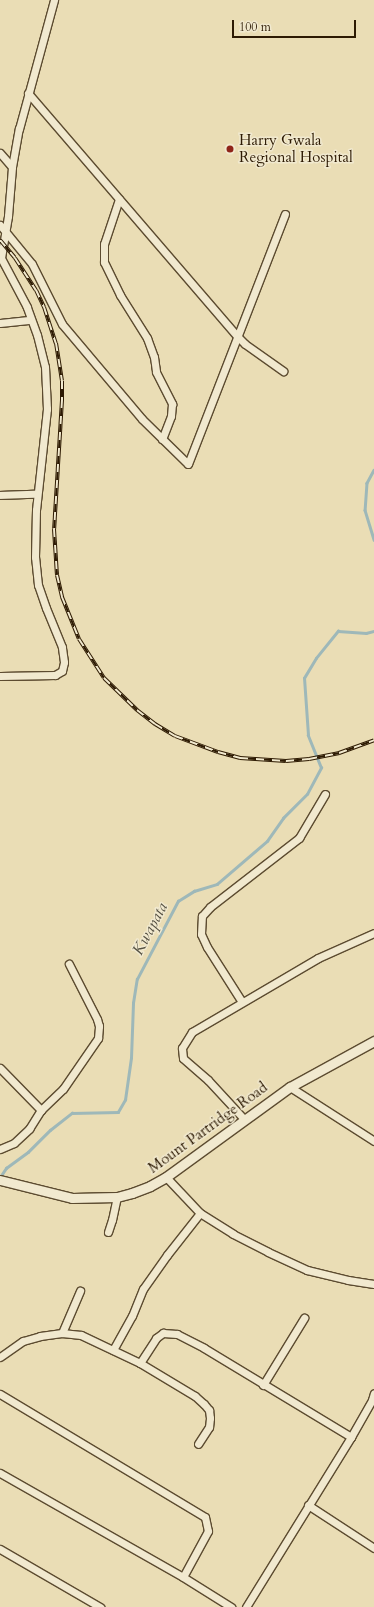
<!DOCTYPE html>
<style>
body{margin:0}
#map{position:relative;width:374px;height:1607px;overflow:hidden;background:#eaddb5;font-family:Cardo,serif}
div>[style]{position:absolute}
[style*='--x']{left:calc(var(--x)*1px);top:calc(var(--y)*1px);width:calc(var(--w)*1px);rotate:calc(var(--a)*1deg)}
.stream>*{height:2.5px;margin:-1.25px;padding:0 1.25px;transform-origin:1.25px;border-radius:1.25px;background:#9eb8b9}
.roads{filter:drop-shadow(1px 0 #5c4b30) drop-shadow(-1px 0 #5c4b30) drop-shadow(0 1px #5c4b30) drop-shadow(0 -1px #5c4b30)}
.minor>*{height:7px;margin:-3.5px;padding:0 3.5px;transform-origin:3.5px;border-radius:3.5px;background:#f1e9cf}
.tertiary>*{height:9px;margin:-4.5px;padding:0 4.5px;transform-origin:4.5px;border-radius:4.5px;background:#f1e9cf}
.rail>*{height:4px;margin-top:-2px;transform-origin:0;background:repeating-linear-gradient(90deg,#f1e9cf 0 8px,#2d1a03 0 16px);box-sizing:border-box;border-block:1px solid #2d1a03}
.dots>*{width:11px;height:11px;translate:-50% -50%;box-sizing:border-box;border:2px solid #f1e9cf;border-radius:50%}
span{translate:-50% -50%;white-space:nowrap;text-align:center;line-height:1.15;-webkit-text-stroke:3px #f1e9cf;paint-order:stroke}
.poi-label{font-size:15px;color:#2d1a03}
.left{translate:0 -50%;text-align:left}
.street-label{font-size:15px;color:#2d1a03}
.water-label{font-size:16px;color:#555143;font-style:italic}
.scale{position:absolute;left:232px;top:20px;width:124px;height:18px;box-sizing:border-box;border:2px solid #2d1a03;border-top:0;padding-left:5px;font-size:12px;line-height:14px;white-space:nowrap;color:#2d1a03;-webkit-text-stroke:3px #f1e9cf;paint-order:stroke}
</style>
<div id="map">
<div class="stream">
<i style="--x:374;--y:470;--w:15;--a:118"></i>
<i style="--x:367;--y:483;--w:27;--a:94"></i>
<i style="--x:365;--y:510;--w:31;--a:73"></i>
<i style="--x:0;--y:1177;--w:11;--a:-56"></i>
<i style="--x:6;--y:1168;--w:27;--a:-36"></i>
<i style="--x:28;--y:1152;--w:31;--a:-45"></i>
<i style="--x:50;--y:1130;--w:28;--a:-38"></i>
<i style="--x:72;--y:1113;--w:46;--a:-1.2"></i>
<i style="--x:118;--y:1112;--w:14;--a:-60"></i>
<i style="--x:125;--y:1100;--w:42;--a:-81.9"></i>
<i style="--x:131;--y:1058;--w:55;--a:-87.9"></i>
<i style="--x:133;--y:1003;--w:24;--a:-81"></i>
<i style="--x:137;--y:979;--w:88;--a:-62.3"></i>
<i style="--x:178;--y:901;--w:19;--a:-32"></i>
<i style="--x:194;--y:891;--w:24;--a:-17"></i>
<i style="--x:217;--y:884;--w:66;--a:-40.7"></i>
<i style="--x:267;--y:841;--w:28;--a:-55"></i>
<i style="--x:283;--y:818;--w:34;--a:-45"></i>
<i style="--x:307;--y:794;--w:30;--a:-62"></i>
<i style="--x:321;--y:768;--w:35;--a:-112"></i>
<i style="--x:308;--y:735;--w:57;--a:-94"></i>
<i style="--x:304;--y:678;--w:23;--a:-59"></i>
<i style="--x:316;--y:658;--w:35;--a:-51"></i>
<i style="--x:338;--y:631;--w:28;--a:4"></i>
<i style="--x:366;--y:633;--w:8;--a:-14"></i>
</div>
<div class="roads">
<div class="minor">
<i style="--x:28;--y:93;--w:321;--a:49.3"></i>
<i style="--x:237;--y:336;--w:11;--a:45"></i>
<i style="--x:245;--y:344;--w:47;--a:35.4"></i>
<i style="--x:0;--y:153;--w:18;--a:49"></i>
<i style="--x:119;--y:199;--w:47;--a:108.4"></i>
<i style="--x:104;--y:244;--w:18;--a:90"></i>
<i style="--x:104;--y:262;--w:37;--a:64"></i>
<i style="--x:120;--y:295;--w:51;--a:57.9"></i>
<i style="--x:147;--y:338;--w:20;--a:70"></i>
<i style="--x:154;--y:357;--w:15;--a:82"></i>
<i style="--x:156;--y:372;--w:36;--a:63"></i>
<i style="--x:172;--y:404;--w:12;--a:95"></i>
<i style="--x:171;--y:416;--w:25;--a:111"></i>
<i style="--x:0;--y:225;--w:50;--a:50.6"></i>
<i style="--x:32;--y:264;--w:67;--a:63.4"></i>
<i style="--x:62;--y:324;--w:124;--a:49.9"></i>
<i style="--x:142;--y:419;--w:64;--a:44.4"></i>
<i style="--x:188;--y:464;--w:268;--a:-68.8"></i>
<i style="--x:0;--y:323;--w:31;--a:-6"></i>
<i style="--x:0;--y:495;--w:37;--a:-2"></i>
<i style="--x:0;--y:676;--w:55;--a:-1"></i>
<i style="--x:55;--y:675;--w:8;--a:-30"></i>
<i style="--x:62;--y:671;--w:9;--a:-77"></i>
<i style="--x:64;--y:662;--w:15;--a:-98"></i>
<i style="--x:62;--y:647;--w:42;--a:-112.3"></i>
<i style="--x:46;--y:608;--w:24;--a:-109"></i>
<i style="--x:38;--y:585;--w:28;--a:-96"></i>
<i style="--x:35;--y:557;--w:47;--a:-88.8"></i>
<i style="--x:36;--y:510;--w:102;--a:-83.8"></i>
<i style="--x:47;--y:409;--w:42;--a:-92.7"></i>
<i style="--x:45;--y:367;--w:33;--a:-104"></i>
<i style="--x:37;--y:335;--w:30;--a:-110"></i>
<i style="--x:27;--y:307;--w:55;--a:-118"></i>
<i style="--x:1;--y:258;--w:43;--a:-80.5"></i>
<i style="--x:8;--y:216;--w:49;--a:-85.3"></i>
<i style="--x:12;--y:167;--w:39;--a:-80"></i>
<i style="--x:19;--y:129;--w:134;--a:-74.8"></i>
<i style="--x:242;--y:1002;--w:65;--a:-122.5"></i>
<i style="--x:207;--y:947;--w:14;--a:-115"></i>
<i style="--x:201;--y:934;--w:18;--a:-87"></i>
<i style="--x:202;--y:916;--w:12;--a:-48"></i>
<i style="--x:210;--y:907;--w:113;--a:-37.8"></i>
<i style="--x:299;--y:838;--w:51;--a:-59.4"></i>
<i style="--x:0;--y:1068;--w:59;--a:45.7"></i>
<i style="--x:290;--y:1087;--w:100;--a:32.7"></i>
<i style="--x:244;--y:1119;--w:53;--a:-132.7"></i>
<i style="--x:208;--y:1080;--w:33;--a:-139"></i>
<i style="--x:183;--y:1058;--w:10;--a:-96"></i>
<i style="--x:182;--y:1048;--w:19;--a:-58"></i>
<i style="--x:192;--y:1032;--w:146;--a:-30.4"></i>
<i style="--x:318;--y:958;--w:61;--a:-24.1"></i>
<i style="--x:0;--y:1149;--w:15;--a:-23"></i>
<i style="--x:14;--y:1143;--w:21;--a:-43"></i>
<i style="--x:29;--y:1129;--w:22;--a:-58"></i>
<i style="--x:41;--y:1110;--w:30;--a:-44"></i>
<i style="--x:63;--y:1089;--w:62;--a:-55.5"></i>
<i style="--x:98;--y:1038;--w:12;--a:-85"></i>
<i style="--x:99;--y:1026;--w:7;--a:-106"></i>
<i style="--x:97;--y:1019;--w:62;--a:-117"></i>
<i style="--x:166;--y:1177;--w:50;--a:46.6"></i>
<i style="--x:200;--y:1213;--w:39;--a:32"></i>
<i style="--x:233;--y:1234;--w:39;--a:27"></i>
<i style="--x:268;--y:1252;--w:43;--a:24.8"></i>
<i style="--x:307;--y:1270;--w:42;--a:13.7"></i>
<i style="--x:348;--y:1280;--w:26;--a:9"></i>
<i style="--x:108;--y:1232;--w:13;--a:-72"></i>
<i style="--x:112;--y:1220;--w:24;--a:-78"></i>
<i style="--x:62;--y:1333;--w:46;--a:-66.8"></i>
<i style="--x:113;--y:1350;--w:39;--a:-61"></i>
<i style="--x:132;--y:1316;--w:29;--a:-68"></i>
<i style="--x:143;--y:1289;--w:42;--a:-54.8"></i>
<i style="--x:167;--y:1255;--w:53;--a:-51.8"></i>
<i style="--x:0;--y:1357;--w:28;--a:-35"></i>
<i style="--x:23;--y:1341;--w:18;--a:-16"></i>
<i style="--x:40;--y:1336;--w:22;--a:-8"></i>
<i style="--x:62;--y:1333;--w:19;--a:6"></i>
<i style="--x:81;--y:1335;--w:65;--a:25.4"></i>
<i style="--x:140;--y:1363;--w:64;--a:31"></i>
<i style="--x:195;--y:1396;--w:12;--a:42"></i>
<i style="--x:204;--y:1404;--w:8;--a:50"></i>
<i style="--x:209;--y:1410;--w:8;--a:83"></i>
<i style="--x:210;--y:1418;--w:9;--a:96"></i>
<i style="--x:209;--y:1427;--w:20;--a:123"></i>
<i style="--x:140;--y:1363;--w:30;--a:-57"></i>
<i style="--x:156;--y:1338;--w:9;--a:-36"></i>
<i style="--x:163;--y:1333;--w:14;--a:4"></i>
<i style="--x:177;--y:1334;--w:30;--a:27"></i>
<i style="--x:204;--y:1348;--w:172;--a:31.2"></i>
<i style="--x:263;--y:1385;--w:79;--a:-58.5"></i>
<i style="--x:0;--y:1394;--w:239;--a:31"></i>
<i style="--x:205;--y:1517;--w:14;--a:78"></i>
<i style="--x:208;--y:1531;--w:52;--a:118.5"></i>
<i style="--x:0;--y:1473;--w:210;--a:29.6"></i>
<i style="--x:183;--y:1577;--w:57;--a:32"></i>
<i style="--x:308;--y:1505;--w:79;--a:33.1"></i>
<i style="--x:0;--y:1549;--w:116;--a:30.1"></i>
<i style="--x:246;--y:1607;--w:200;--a:-58.3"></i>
<i style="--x:351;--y:1437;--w:43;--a:-60.4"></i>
<i style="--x:372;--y:1400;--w:7;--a:-74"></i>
</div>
<div class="tertiary">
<i style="--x:0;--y:1180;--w:74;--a:14"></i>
<i style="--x:72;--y:1198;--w:45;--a:-1.3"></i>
<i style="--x:117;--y:1197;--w:16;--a:-15"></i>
<i style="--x:132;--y:1193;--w:19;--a:-21"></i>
<i style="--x:150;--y:1186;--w:18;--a:-29"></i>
<i style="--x:166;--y:1177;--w:153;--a:-36"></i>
<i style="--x:290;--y:1087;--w:96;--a:-28.7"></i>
</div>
</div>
<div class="rail">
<i style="--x:0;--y:240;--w:23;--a:50"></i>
<i style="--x:15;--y:258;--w:38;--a:57"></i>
<i style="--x:36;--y:290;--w:19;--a:65"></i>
<i style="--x:44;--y:307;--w:38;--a:72"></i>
<i style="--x:56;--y:343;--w:38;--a:81"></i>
<i style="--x:62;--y:381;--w:19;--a:90"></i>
<i style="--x:62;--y:400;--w:129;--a:93.5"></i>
<i style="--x:54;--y:529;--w:46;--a:86.3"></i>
<i style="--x:57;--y:575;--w:23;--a:77"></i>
<i style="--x:62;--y:597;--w:45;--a:68"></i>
<i style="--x:79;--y:639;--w:46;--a:57.3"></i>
<i style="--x:104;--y:678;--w:46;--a:44.1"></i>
<i style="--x:137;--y:710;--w:23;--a:38"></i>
<i style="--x:155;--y:724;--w:23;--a:31"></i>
<i style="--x:175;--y:736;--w:46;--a:20.4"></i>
<i style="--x:218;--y:752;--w:23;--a:15"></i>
<i style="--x:240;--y:758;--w:46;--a:3.7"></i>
<i style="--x:286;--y:761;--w:23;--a:-5"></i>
<i style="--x:309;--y:759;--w:31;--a:-11"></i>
<i style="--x:339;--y:753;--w:37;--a:-20"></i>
</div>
<div class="dots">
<i style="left:230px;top:149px;background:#8f2418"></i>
</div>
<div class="poi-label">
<span class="left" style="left:239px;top:149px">Harry Gwala<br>Regional Hospital</span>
</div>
<div class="street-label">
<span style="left:208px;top:1128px;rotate:-36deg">Mount Partridge Road</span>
</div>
<div class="water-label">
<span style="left:150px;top:929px;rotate:-62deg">Kwapata</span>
</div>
<div class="scale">100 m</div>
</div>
